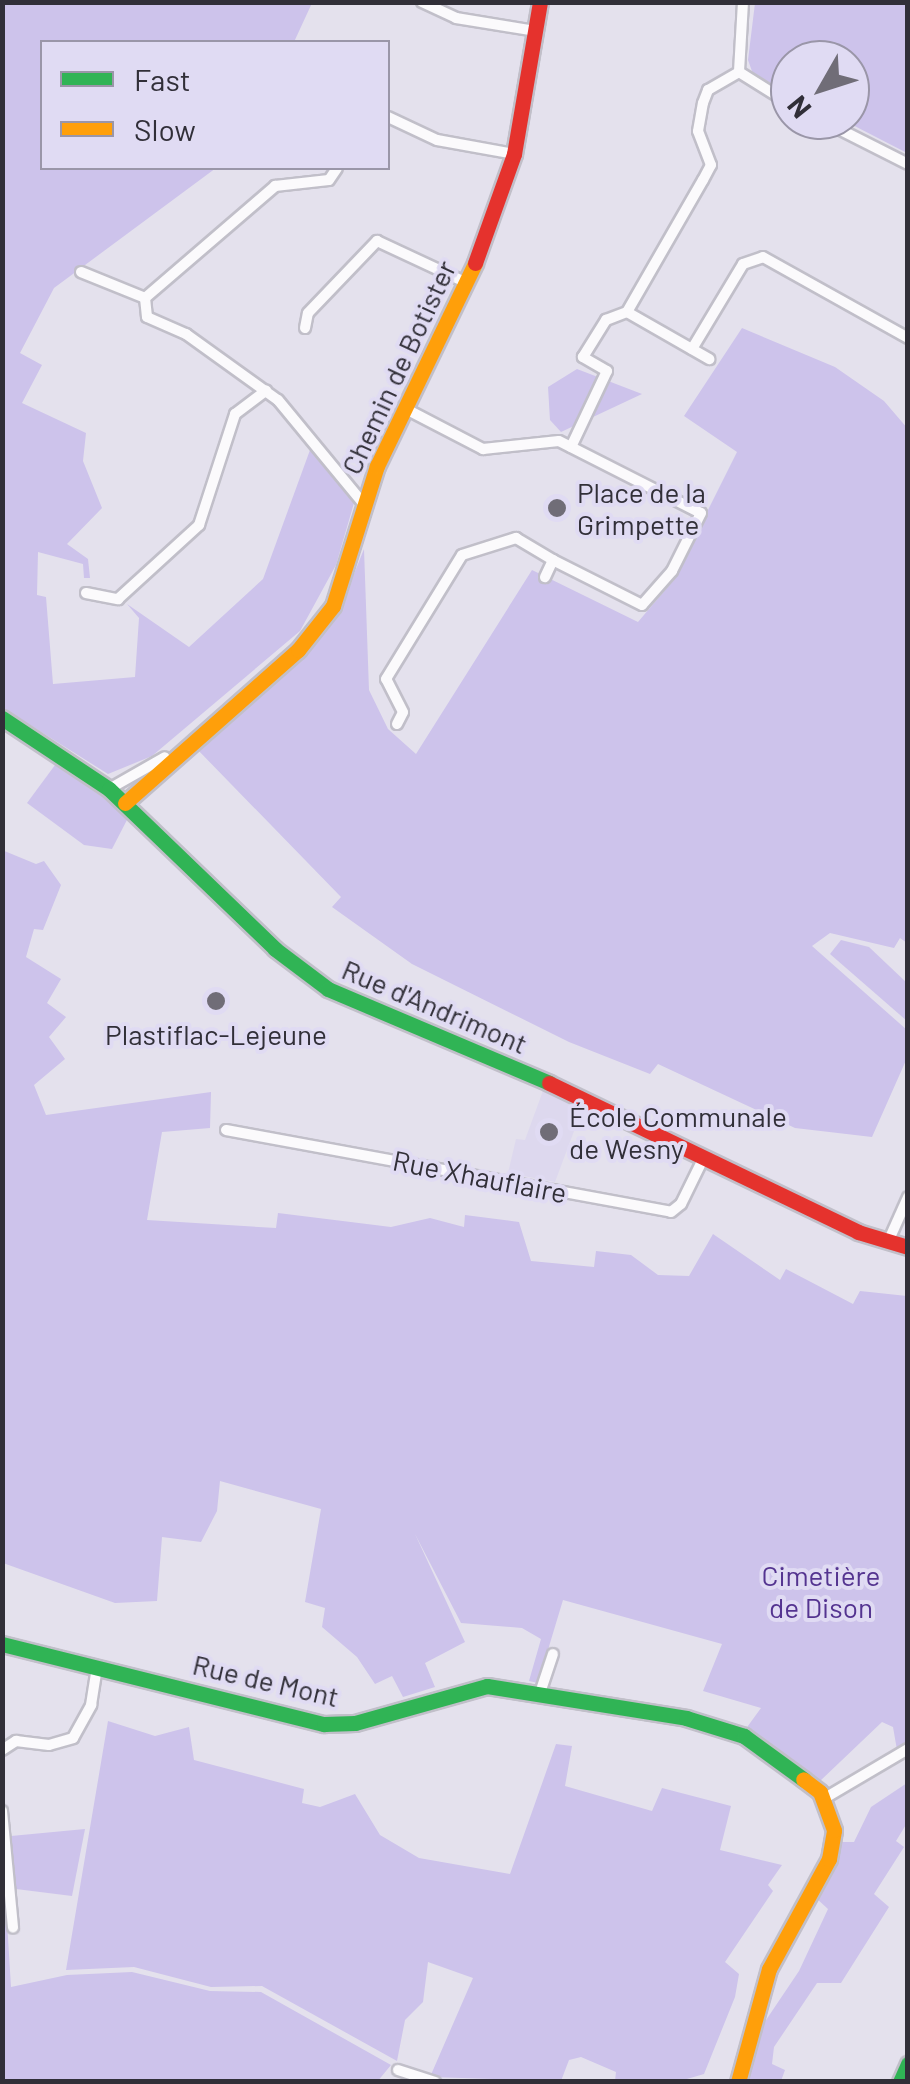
<!DOCTYPE html>
<meta charset="utf-8">
<style>
body{margin:0}
#map{position:relative;width:910px;height:2084px;overflow:hidden;background:#e4e1ed;font-family:Barlow,sans-serif}
div>[style]{position:absolute}
[style*='--x']{left:calc(var(--x)*1px);top:calc(var(--y)*1px);width:calc(var(--w)*1px);rotate:calc(var(--a)*1deg)}
.built>*{inset:0;background:#ddd8ee}
.green>*{inset:0;background:#cdc3eb}
.roads{filter:drop-shadow(2px 0 #c1bfc9) drop-shadow(-2px 0 #c1bfc9) drop-shadow(0 2px #c1bfc9) drop-shadow(0 -2px #c1bfc9)}
.street>*{height:10px;margin:-5px;padding:0 5px;transform-origin:5px;border-radius:5px;background:#fbfafc}
.fast>*{height:15px;margin:-7.5px;padding:0 7.5px;transform-origin:7.5px;border-radius:7.5px;background:#30b455}
.slow>*{height:15px;margin:-7.5px;padding:0 7.5px;transform-origin:7.5px;border-radius:7.5px;background:#ff9f0a}
.jam>*{height:15px;margin:-7.5px;padding:0 7.5px;transform-origin:7.5px;border-radius:7.5px;background:#e5322d}
.dots>*{width:28px;height:28px;translate:-50% -50%;box-sizing:border-box;border:5px solid #e0dbf3;border-radius:50%}
span{translate:-50% -50%;white-space:nowrap;text-align:center;line-height:1.15;-webkit-text-stroke:8px #e0dbf3;paint-order:stroke}
.street-label{font-size:28px;color:#312f38}
.poi-label{font-size:28px;color:#312f38}
.left{translate:0 -50%;text-align:left}
.park-label{font-size:28px;color:#543490}
.frame{position:absolute;inset:0;border:5px solid #312f38;pointer-events:none}
.legend{position:absolute;left:40px;top:40px;width:350px;height:130px;box-sizing:border-box;background:#e0dbf3;border:2px solid #9a96a8;margin:0;padding:12px 18px;list-style:none;font-size:30px;color:#312f38}
.legend li{display:flex;align-items:center;gap:20px;height:50px}
.legend b{width:50px;border:2px solid #9a96a8}
.north{position:absolute;left:770px;top:40px;width:100px;height:100px;box-sizing:border-box;background:#e0dbf3;border:2px solid #9a96a8;border-radius:50%;rotate:231deg;font-size:28px;font-weight:700;line-height:40px;text-align:center;color:#312f38}
.north::after{content:'';display:block;margin:auto;width:35px;height:45px;background:#706d77;clip-path:polygon(50% 0,100% 100%,50% 72%,0 100%)}
</style>
<div id="map">
<div class="built">
<i style="clip-path:polygon(544px 1088px,583px 1107px,555px 1182px,508px 1173px,516px 1139px,525px 1140px)"></i>
</div>
<div class="green">
<i style="clip-path:polygon(2px 3px,312px 3px,294px 42px,42px 42px,42px 168px,216px 168px,54px 288px,20px 353px,42px 365px,22px 403px,86px 433px,83px 461px,102px 508px,67px 544px,88px 559px,90px 578px,84px 578px,83px 564px,38px 552px,37px 595px,46px 597px,53px 684px,135px 677px,139px 618px,127px 604px,189px 647px,263px 579px,310px 450px,354px 503px,336px 565px,300px 631px,152px 756px,108px 774px,3px 708px)"></i>
<i style="clip-path:polygon(755px 3px,907px 3px,907px 153px,843px 120px,850px 120px,850px 60px,790px 60px,790px 93px,753px 74px,748px 60px)"></i>
<i style="clip-path:polygon(742px 328px,835px 367px,884px 401px,908px 429px,907px 943px,900px 938px,894px 948px,830px 933px,812px 946px,907px 1030px,907px 1058px,872px 1137px,795px 1128px,658px 1064px,650px 1074px,569px 1042px,412px 964px,332px 907px,341px 897px,195px 747px,320px 637px,339px 611px,364px 549px,369px 690px,388px 729px,416px 754px,532px 570px,638px 622px,672px 582px,737px 452px,684px 416px)"></i>
<i style="clip-path:polygon(577px 369px,642px 394px,561px 432px,550px 420px,548px 387px)"></i>
<i style="clip-path:polygon(58px 761px,129px 816px,112px 849px,84px 845px,27px 803px)"></i>
<i style="clip-path:polygon(2px 850px,36px 864px,44px 861px,61px 885px,43px 930px,34px 929px,26px 957px,61px 979px,47px 1003px,66px 1017px,49px 1037px,65px 1059px,34px 1085px,46px 1115px,211px 1092px,210px 1128px,162px 1132px,147px 1220px,276px 1228px,278px 1213px,391px 1227px,430px 1218px,464px 1227px,465px 1215px,519px 1222px,531px 1261px,594px 1267px,596px 1251px,631px 1255px,658px 1275px,689px 1276px,713px 1234px,780px 1280px,786px 1269px,853px 1304px,860px 1291px,907px 1296px,907px 1743px,897px 1750px,893px 1727px,882px 1722px,819px 1782px,745px 1730px,761px 1708px,703px 1691px,722px 1644px,563px 1600px,538px 1683px,529px 1681px,541px 1639px,522px 1628px,461px 1623px,415px 1534px,465px 1642px,425px 1663px,435px 1687px,403px 1697px,392px 1676px,375px 1684px,357px 1657px,322px 1627px,325px 1608px,305px 1602px,321px 1509px,220px 1481px,217px 1511px,201px 1542px,162px 1537px,157px 1601px,115px 1603px,3px 1563px)"></i>
<i style="clip-path:polygon(841px 940px,869px 947px,907px 983px,907px 1021px,830px 954px)"></i>
<i style="clip-path:polygon(108px 1721px,155px 1736px,189px 1727px,194px 1760px,304px 1789px,302px 1803px,320px 1807px,355px 1794px,380px 1835px,419px 1858px,510px 1874px,556px 1744px,572px 1746px,565px 1786px,652px 1811px,662px 1788px,731px 1806px,720px 1850px,782px 1865px,768px 1885px,773px 1891px,725px 1962px,739px 1974px,735px 1997px,704px 2074px,680px 2081px,615px 2081px,616px 2072px,581px 2057px,569px 2060px,561px 2081px,430px 2077px,473px 1978px,428px 1962px,423px 2002px,405px 2020px,397px 2061px,262px 1986px,211px 1987px,134px 1967px,66px 1970px)"></i>
<i style="clip-path:polygon(907px 1783px,907px 1823px,896px 1841px,904px 1847px,874px 1894px,889px 1907px,841px 1983px,817px 1983px,774px 2047px,772px 2064px,785px 2070px,781px 2081px,747px 2082px,760px 2029px,799px 1971px,828px 1909px,816px 1898px,842px 1842px,854px 1842px,871px 1807px)"></i>
<i style="clip-path:polygon(85px 1829px,72px 1896px,16px 1889px,11px 1836px)"></i>
<i style="clip-path:polygon(2px 1840px,11px 1987px,67px 1975px,132px 1972px,210px 1991px,261px 1992px,391px 2065px,377px 2082px,3px 2081px)"></i>
</div>
<div class="roads">
<div class="street">
<i style="--x:422;--y:2;--w:38;--a:25"></i>
<i style="--x:456;--y:18;--w:80;--a:9.3"></i>
<i style="--x:743;--y:2;--w:70;--a:93.3"></i>
<i style="--x:739;--y:72;--w:60;--a:32.1"></i>
<i style="--x:388;--y:117;--w:54;--a:25.1"></i>
<i style="--x:437;--y:140;--w:78;--a:10.3"></i>
<i style="--x:821;--y:120;--w:97;--a:26.8"></i>
<i style="--x:81;--y:272;--w:69;--a:22.1"></i>
<i style="--x:145;--y:298;--w:19;--a:84"></i>
<i style="--x:147;--y:317;--w:43;--a:23.6"></i>
<i style="--x:186;--y:334;--w:113;--a:35.7"></i>
<i style="--x:278;--y:400;--w:134;--a:50.5"></i>
<i style="--x:145;--y:298;--w:172;--a:-40.7"></i>
<i style="--x:275;--y:186;--w:54;--a:-6.3"></i>
<i style="--x:329;--y:180;--w:14;--a:-56"></i>
<i style="--x:627;--y:312;--w:95;--a:29.8"></i>
<i style="--x:305;--y:328;--w:15;--a:-79"></i>
<i style="--x:308;--y:313;--w:100;--a:-46.2"></i>
<i style="--x:377;--y:241;--w:97;--a:25"></i>
<i style="--x:692;--y:349;--w:99;--a:-59"></i>
<i style="--x:743;--y:264;--w:21;--a:-19"></i>
<i style="--x:763;--y:257;--w:166;--a:29.2"></i>
<i style="--x:406;--y:409;--w:87;--a:27.5"></i>
<i style="--x:483;--y:449;--w:76;--a:-6"></i>
<i style="--x:559;--y:441;--w:159;--a:26.9"></i>
<i style="--x:701;--y:513;--w:65;--a:116.6"></i>
<i style="--x:672;--y:571;--w:45;--a:131.4"></i>
<i style="--x:642;--y:605;--w:100;--a:-153.2"></i>
<i style="--x:553;--y:560;--w:19;--a:115"></i>
<i style="--x:571;--y:447;--w:84;--a:-64.7"></i>
<i style="--x:607;--y:371;--w:28;--a:-150"></i>
<i style="--x:583;--y:357;--w:44;--a:-58.1"></i>
<i style="--x:606;--y:320;--w:22;--a:-21"></i>
<i style="--x:627;--y:312;--w:152;--a:-60.1"></i>
<i style="--x:703;--y:180;--w:17;--a:-62"></i>
<i style="--x:711;--y:165;--w:36;--a:-111"></i>
<i style="--x:698;--y:131;--w:28;--a:-80"></i>
<i style="--x:703;--y:103;--w:14;--a:-69"></i>
<i style="--x:708;--y:90;--w:36;--a:-30"></i>
<i style="--x:86;--y:593;--w:33;--a:11"></i>
<i style="--x:118;--y:599;--w:110;--a:-42.4"></i>
<i style="--x:199;--y:525;--w:117;--a:-72"></i>
<i style="--x:235;--y:414;--w:39;--a:-37"></i>
<i style="--x:397;--y:724;--w:13;--a:-63"></i>
<i style="--x:403;--y:712;--w:37;--a:-117"></i>
<i style="--x:386;--y:679;--w:145;--a:-58.5"></i>
<i style="--x:462;--y:555;--w:57;--a:-17.5"></i>
<i style="--x:516;--y:538;--w:43;--a:30.7"></i>
<i style="--x:109;--y:789;--w:64;--a:-29.7"></i>
<i style="--x:226;--y:1130;--w:452;--a:10.4"></i>
<i style="--x:671;--y:1212;--w:13;--a:-39"></i>
<i style="--x:681;--y:1204;--w:50;--a:-63.9"></i>
<i style="--x:888;--y:1242;--w:49;--a:-66"></i>
<i style="--x:540;--y:1693;--w:41;--a:-71.6"></i>
<i style="--x:2;--y:1750;--w:17;--a:-33"></i>
<i style="--x:16;--y:1741;--w:33;--a:7"></i>
<i style="--x:49;--y:1745;--w:25;--a:-16"></i>
<i style="--x:73;--y:1738;--w:38;--a:-61"></i>
<i style="--x:91;--y:1705;--w:39;--a:-81"></i>
<i style="--x:825;--y:1798;--w:96;--a:-30.6"></i>
<i style="--x:2;--y:1811;--w:117;--a:84.6"></i>
<i style="--x:398;--y:2070;--w:39;--a:18"></i>
</div>
<div class="fast">
<i style="--x:2;--y:718;--w:128;--a:33.6"></i>
<i style="--x:109;--y:789;--w:231;--a:43.9"></i>
<i style="--x:275;--y:949;--w:66;--a:37"></i>
<i style="--x:328;--y:989;--w:240;--a:23"></i>
<i style="--x:2;--y:1644;--w:332;--a:14"></i>
<i style="--x:324;--y:1724;--w:31;--a:-2"></i>
<i style="--x:355;--y:1723;--w:137;--a:-15.7"></i>
<i style="--x:487;--y:1686;--w:202;--a:9.1"></i>
<i style="--x:686;--y:1718;--w:61;--a:17.2"></i>
<i style="--x:744;--y:1736;--w:73;--a:36.1"></i>
<i style="--x:900;--y:2082;--w:20;--a:-66"></i>
</div>
<div class="slow">
<i style="--x:125;--y:803;--w:231;--a:-41.5"></i>
<i style="--x:298;--y:650;--w:56;--a:-51.5"></i>
<i style="--x:333;--y:606;--w:147;--a:-72.6"></i>
<i style="--x:377;--y:466;--w:225;--a:-64.2"></i>
<i style="--x:738;--y:2082;--w:117;--a:-74.7"></i>
<i style="--x:769;--y:1969;--w:125;--a:-61.4"></i>
<i style="--x:829;--y:1859;--w:29;--a:-80"></i>
<i style="--x:834;--y:1830;--w:40;--a:-110.2"></i>
<i style="--x:820;--y:1792;--w:21;--a:-143"></i>
</div>
<div class="jam">
<i style="--x:475;--y:263;--w:116;--a:-70.3"></i>
<i style="--x:514;--y:154;--w:154;--a:-80.3"></i>
<i style="--x:549;--y:1083;--w:343;--a:25.7"></i>
<i style="--x:858;--y:1232;--w:52;--a:16.7"></i>
</div>
</div>
<div class="dots">
<i style="left:557px;top:508px;background:#706d77"></i>
<i style="left:216px;top:1001px;background:#706d77"></i>
<i style="left:549px;top:1132px;background:#706d77"></i>
</div>
<div class="street-label">
<span style="left:398px;top:367px;rotate:-65deg">Chemin de Botister</span>
<span style="left:435px;top:1006px;rotate:23deg">Rue d'Andrimont</span>
<span style="left:480px;top:1176px;rotate:11deg">Rue Xhauflaire</span>
<span style="left:266px;top:1680px;rotate:13deg">Rue de Mont</span>
</div>
<div class="poi-label">
<span class="left" style="left:577px;top:508px">Place de la<br>Grimpette</span>
<span style="left:216px;top:1034px">Plastiflac-Lejeune</span>
<span class="left" style="left:569px;top:1132px">École Communale<br>de Wesny</span>
</div>
<div class="park-label">
<span style="left:821px;top:1591px">Cimetière<br>de Dison</span>
</div>
<div class="frame"></div>
<ul class="legend">
<li><b style="height:12px;background:#30b455"></b>Fast</li>
<li><b style="height:12px;background:#ff9f0a"></b>Slow</li>
</ul>
<div class="north">N</div>
</div>
